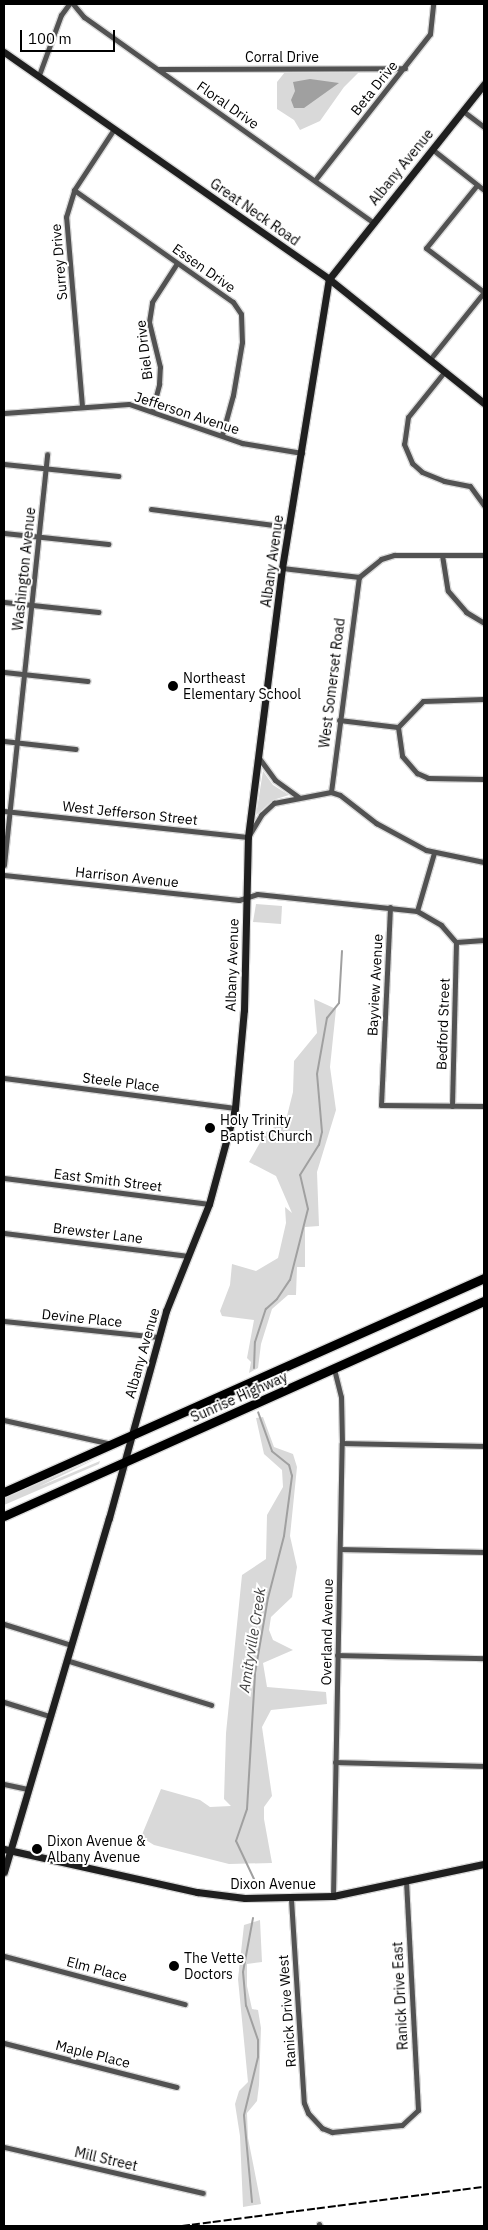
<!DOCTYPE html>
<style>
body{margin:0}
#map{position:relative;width:488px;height:2230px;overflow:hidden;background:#fff;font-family:"IBM Plex Sans",sans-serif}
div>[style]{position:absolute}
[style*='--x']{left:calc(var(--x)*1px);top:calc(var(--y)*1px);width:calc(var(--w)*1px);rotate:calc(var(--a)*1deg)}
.green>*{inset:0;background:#d9d9d9}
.water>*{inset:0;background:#a0a0a0}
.stream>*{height:2px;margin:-1px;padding:0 1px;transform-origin:1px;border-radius:1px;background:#a0a0a0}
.roads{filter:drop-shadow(1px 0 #dbdbdb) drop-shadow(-1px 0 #dbdbdb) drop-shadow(0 1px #dbdbdb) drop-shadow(0 -1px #dbdbdb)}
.street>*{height:5px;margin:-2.5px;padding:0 2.5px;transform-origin:2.5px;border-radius:2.5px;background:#525252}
.secondary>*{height:7px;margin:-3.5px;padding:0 3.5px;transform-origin:3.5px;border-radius:3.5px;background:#1f1f1f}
.highway>*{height:9px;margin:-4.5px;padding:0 4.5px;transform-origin:4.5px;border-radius:4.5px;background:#000}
.rail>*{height:2px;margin-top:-1px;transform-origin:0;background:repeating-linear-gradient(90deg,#000 0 8px,transparent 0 10.5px)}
.dots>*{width:14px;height:14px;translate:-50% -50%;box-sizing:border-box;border:2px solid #fff;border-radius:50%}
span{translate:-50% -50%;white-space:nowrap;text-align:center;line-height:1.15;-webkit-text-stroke:4px #fff;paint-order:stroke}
.street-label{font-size:14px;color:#000}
.poi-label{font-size:14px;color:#000}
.left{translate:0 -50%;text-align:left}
.water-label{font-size:15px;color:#414141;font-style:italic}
.frame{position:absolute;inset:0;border:5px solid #000;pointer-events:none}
.scale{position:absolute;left:20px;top:30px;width:95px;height:22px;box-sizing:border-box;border:2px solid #000;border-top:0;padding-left:6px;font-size:15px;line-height:18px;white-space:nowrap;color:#000;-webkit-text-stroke:4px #fff;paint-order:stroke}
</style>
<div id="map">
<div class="green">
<i style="clip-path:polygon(351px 70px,359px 72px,344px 87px,320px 121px,300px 130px,294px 120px,277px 109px,277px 82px,285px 72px)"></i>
<i style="clip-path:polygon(263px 771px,273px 785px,289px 795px,273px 800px,256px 815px)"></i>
<i style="clip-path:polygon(256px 904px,282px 906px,281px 924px,253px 922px)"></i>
<i style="clip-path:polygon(314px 999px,336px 1009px,330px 1067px,336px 1110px,317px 1172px,319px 1226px,305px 1227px,305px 1267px,297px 1267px,296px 1295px,288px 1295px,272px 1309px,261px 1344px,258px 1368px,249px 1373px,251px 1362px,247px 1358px,254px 1320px,222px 1316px,220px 1311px,230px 1285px,232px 1264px,256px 1271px,278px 1258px,286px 1223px,285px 1207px,292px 1213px,276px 1176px,249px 1162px,266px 1132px,286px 1120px,293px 1092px,294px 1061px,317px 1033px)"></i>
<i style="clip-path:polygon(263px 1417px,274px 1447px,293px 1454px,297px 1467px,290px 1536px,297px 1567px,292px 1597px,271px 1617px,269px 1630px,273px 1640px,293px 1650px,263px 1663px,267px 1687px,326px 1692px,327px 1704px,271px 1710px,262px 1727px,272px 1796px,264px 1807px,264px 1819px,272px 1863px,229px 1864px,154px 1845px,141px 1837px,161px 1789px,200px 1800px,210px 1807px,231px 1806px,224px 1799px,226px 1733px,242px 1575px,266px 1559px,267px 1515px,283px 1487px,282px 1470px,264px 1454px,256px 1418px)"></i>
<i style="clip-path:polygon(100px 1457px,38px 1487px,100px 1461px,99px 1464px,4px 1505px,4px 1498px)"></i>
<i style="clip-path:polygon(260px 1920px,262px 1962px,247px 1964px,247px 1986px,252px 2009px,258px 2010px,261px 2028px,259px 2085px,257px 2101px,247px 2113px,248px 2138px,261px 2204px,243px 2207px,240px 2136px,235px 2104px,239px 2091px,248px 2082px,238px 1979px,244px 1925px)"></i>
</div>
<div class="water">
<i style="clip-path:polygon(310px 79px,339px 83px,304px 108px,294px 108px,291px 100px,295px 91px,293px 82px)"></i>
</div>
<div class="stream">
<i style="--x:254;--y:1368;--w:26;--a:-88"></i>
<i style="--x:255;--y:1342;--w:35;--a:-72"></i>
<i style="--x:266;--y:1309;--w:15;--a:-42"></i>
<i style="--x:277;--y:1299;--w:23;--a:-56"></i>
<i style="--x:290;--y:1280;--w:73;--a:-75.8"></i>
<i style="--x:308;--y:1209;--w:35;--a:-103"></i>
<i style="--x:300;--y:1175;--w:36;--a:-58"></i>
<i style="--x:319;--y:1145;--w:13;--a:-77"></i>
<i style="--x:322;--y:1132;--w:58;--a:-94.9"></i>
<i style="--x:317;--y:1074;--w:57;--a:-79.9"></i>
<i style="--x:327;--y:1018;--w:19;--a:-51"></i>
<i style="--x:339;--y:1003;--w:52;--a:-86.7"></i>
<i style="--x:254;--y:1879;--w:42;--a:-115.3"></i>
<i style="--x:236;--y:1841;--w:34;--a:-71"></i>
<i style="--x:247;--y:1809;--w:136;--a:-86.6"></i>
<i style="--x:255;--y:1673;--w:76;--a:-80.2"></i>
<i style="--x:268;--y:1598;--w:64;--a:-75.5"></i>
<i style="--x:284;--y:1536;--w:61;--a:-82.4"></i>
<i style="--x:292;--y:1476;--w:11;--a:-105"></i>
<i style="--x:289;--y:1465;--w:22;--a:-141"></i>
<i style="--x:272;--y:1451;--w:41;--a:-109.7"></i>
<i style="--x:252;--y:2202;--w:87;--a:-95.3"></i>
<i style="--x:244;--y:2115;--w:60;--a:-76.4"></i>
<i style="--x:258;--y:2057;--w:17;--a:-90"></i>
<i style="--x:258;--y:2040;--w:36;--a:-109"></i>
<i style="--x:246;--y:2006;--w:34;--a:-95"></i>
<i style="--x:243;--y:1972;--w:55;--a:-79.5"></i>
</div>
<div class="roads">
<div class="street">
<i style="--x:73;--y:4;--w:17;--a:50"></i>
<i style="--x:84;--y:17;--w:354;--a:35.4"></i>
<i style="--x:159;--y:69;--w:246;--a:-0.2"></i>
<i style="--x:39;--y:75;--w:64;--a:-69.9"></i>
<i style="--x:61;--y:15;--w:14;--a:-54"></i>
<i style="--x:463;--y:111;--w:26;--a:37"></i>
<i style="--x:432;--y:149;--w:66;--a:38.3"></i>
<i style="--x:315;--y:180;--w:186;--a:-51.8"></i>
<i style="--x:430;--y:34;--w:30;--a:-84"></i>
<i style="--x:477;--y:185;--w:81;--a:129"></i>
<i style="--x:426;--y:248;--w:73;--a:37.2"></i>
<i style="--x:74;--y:190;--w:194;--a:35.2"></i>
<i style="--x:233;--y:302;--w:14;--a:56"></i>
<i style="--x:241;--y:314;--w:28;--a:88"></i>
<i style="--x:242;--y:342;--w:54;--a:99.6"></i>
<i style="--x:233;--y:395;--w:41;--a:105.4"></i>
<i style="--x:431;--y:358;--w:85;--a:-51.2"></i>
<i style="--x:445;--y:371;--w:59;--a:128.8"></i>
<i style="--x:408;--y:417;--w:27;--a:98"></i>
<i style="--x:404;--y:444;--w:21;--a:67"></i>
<i style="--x:412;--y:463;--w:13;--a:42"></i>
<i style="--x:422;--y:472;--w:24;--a:22"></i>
<i style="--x:444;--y:481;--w:26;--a:11"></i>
<i style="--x:470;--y:486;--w:24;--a:54"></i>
<i style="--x:82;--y:406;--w:190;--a:-94.8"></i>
<i style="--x:66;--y:217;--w:28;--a:-73"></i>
<i style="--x:74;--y:190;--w:73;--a:-56.7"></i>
<i style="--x:152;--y:411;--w:28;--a:-75"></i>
<i style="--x:159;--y:384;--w:17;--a:-87"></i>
<i style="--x:160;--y:367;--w:46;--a:-103.7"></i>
<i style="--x:149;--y:322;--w:20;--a:-81"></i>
<i style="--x:152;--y:302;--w:46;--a:-57.3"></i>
<i style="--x:4;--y:413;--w:125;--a:-4.1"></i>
<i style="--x:129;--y:404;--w:120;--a:19"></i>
<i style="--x:242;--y:443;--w:61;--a:9.5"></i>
<i style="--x:4;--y:464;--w:115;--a:6"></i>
<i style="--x:151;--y:509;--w:139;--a:7.4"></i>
<i style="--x:4;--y:533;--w:105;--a:6"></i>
<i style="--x:442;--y:555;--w:36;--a:81"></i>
<i style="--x:448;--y:591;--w:28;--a:49"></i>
<i style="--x:466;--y:612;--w:21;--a:31"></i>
<i style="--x:282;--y:568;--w:78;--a:6.7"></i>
<i style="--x:359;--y:577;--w:28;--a:-39"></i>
<i style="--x:381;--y:559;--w:14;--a:-17"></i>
<i style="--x:394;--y:555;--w:90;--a:0"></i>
<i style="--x:4;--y:602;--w:95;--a:6.1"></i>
<i style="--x:4;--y:672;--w:84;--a:6.1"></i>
<i style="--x:339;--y:720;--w:59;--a:6.8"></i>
<i style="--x:398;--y:727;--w:36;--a:-46"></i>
<i style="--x:423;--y:701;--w:61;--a:-1.9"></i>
<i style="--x:398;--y:727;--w:29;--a:82"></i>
<i style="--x:402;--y:756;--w:23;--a:49"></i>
<i style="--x:417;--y:773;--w:12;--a:24"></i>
<i style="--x:428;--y:778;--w:56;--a:1"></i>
<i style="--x:4;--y:741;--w:72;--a:6.3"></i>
<i style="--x:259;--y:758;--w:27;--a:54"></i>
<i style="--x:275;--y:780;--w:29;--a:36"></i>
<i style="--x:331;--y:792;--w:217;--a:-82.6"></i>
<i style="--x:4;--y:811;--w:245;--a:6.1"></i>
<i style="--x:248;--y:837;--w:26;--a:-59"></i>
<i style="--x:261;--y:815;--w:18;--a:-43"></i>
<i style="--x:274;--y:803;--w:58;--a:-10.9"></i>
<i style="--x:331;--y:792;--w:9;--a:18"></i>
<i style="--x:340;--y:795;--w:46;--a:37.9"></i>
<i style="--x:376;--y:823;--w:57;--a:28.4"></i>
<i style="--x:426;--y:850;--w:59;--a:11.7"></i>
<i style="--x:4;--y:865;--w:413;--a:-84"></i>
<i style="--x:4;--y:875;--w:236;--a:6.1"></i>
<i style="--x:239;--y:900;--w:19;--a:-18"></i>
<i style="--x:257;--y:894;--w:161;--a:6.1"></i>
<i style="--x:417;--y:911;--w:28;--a:30"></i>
<i style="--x:441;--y:925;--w:23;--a:49"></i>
<i style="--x:456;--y:942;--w:28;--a:-4"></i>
<i style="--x:390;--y:907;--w:198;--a:92.6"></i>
<i style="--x:381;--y:1105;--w:103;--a:0.6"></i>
<i style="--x:417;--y:911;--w:60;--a:-73.7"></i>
<i style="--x:4;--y:1078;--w:233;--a:7.4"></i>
<i style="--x:452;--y:1106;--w:164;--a:-88.6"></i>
<i style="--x:4;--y:1178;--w:207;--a:7.2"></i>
<i style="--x:4;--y:1233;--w:186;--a:7.1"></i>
<i style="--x:4;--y:1321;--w:155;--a:5.9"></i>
<i style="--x:4;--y:1420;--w:110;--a:12.6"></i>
<i style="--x:342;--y:1443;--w:142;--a:1.2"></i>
<i style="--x:340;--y:1549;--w:144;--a:1.2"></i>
<i style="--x:4;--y:1624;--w:70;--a:17.4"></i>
<i style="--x:337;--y:1655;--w:147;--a:1.2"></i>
<i style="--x:66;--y:1660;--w:152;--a:17.2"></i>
<i style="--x:4;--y:1702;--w:47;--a:17.3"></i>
<i style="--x:335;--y:1762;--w:149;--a:1.5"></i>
<i style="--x:4;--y:1784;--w:24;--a:12"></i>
<i style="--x:333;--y:1896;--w:453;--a:-88.9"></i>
<i style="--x:342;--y:1443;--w:46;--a:-91.2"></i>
<i style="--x:341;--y:1397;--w:29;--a:-104"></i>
<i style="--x:291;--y:1899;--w:204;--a:86.4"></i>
<i style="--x:304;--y:2103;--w:11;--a:68"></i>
<i style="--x:308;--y:2113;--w:21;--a:47"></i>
<i style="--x:322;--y:2128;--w:11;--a:22"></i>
<i style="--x:332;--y:2132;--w:70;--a:-5.7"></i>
<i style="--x:402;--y:2125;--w:22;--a:-43"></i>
<i style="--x:418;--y:2110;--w:228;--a:-93"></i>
<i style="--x:4;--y:1956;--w:187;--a:14.9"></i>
<i style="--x:4;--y:2043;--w:178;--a:14.3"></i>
<i style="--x:4;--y:2147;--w:204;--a:13"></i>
<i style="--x:319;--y:2224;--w:2;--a:63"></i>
</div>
<div class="secondary">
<i style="--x:4;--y:52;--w:396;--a:34.9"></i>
<i style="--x:329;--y:279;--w:198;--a:38.7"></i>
<i style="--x:4;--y:1849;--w:198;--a:12.6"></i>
<i style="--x:197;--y:1892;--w:48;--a:7.1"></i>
<i style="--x:245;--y:1898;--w:88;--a:-1.3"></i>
<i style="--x:333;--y:1896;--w:154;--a:-12"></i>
<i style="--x:4;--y:1872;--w:369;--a:-73.5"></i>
<i style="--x:109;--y:1518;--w:215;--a:-74.6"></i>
<i style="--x:166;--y:1311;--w:115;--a:-68.1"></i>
<i style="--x:209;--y:1204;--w:99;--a:-74.8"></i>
<i style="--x:235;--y:1108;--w:98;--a:-84.8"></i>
<i style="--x:244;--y:1010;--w:173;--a:-88.7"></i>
<i style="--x:248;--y:837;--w:271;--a:-82.8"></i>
<i style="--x:282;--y:568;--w:293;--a:-80.8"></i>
<i style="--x:329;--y:279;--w:249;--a:-51.5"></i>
</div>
<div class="highway">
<i style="--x:4;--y:1492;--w:526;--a:-24.03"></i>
<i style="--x:4;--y:1516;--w:526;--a:-24.13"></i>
</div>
</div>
<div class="rail">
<i style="--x:182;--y:2226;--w:305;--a:-7.4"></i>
</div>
<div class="dots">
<i style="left:173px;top:686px;background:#000"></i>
<i style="left:210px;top:1128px;background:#000"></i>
<i style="left:37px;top:1849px;background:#000"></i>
<i style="left:174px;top:1966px;background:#000"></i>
</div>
<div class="street-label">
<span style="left:282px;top:57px">Corral Drive</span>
<span style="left:374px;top:88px;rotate:-51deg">Beta Drive</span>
<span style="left:228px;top:105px;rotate:35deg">Floral Drive</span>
<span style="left:401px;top:167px;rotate:-51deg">Albany Avenue</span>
<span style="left:255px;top:212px;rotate:35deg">Great Neck Road</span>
<span style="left:59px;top:262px;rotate:-95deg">Surrey Drive</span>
<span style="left:204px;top:268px;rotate:35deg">Essen Drive</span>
<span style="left:144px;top:350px;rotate:-97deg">Biel Drive</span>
<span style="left:187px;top:413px;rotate:18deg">Jefferson Avenue</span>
<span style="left:272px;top:561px;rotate:-82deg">Albany Avenue</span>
<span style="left:24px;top:569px;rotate:-84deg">Washington Avenue</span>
<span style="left:332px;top:683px;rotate:-83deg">West Somerset Road</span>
<span style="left:130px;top:813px;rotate:6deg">West Jefferson Street</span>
<span style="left:127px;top:877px;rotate:6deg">Harrison Avenue</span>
<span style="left:232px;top:965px;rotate:-88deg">Albany Avenue</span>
<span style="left:375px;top:985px;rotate:-87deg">Bayview Avenue</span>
<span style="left:443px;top:1024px;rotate:-88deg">Bedford Street</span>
<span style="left:121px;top:1082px;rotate:7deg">Steele Place</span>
<span style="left:108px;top:1180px;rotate:7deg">East Smith Street</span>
<span style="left:98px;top:1233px;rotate:7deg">Brewster Lane</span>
<span style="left:82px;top:1318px;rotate:6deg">Devine Place</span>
<span style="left:142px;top:1353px;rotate:-74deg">Albany Avenue</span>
<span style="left:239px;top:1397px;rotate:-24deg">Sunrise Highway</span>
<span style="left:327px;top:1632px;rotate:-89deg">Overland Avenue</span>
<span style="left:273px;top:1884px">Dixon Avenue</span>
<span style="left:97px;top:1969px;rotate:15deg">Elm Place</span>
<span style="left:400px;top:1996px;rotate:-93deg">Ranick Drive East</span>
<span style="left:287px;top:2011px;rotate:-94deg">Ranick Drive West</span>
<span style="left:93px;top:2054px;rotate:14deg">Maple Place</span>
<span style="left:106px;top:2159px;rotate:13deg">Mill Street</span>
</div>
<div class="poi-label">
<span class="left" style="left:183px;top:686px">Northeast<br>Elementary School</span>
<span class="left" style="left:220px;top:1128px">Holy Trinity<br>Baptist Church</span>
<span class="left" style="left:47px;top:1849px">Dixon Avenue &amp;<br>Albany Avenue</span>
<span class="left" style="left:184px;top:1966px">The Vette<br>Doctors</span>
</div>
<div class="water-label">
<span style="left:252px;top:1640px;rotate:-81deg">Amityville Creek</span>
</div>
<div class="frame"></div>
<div class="scale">100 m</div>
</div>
